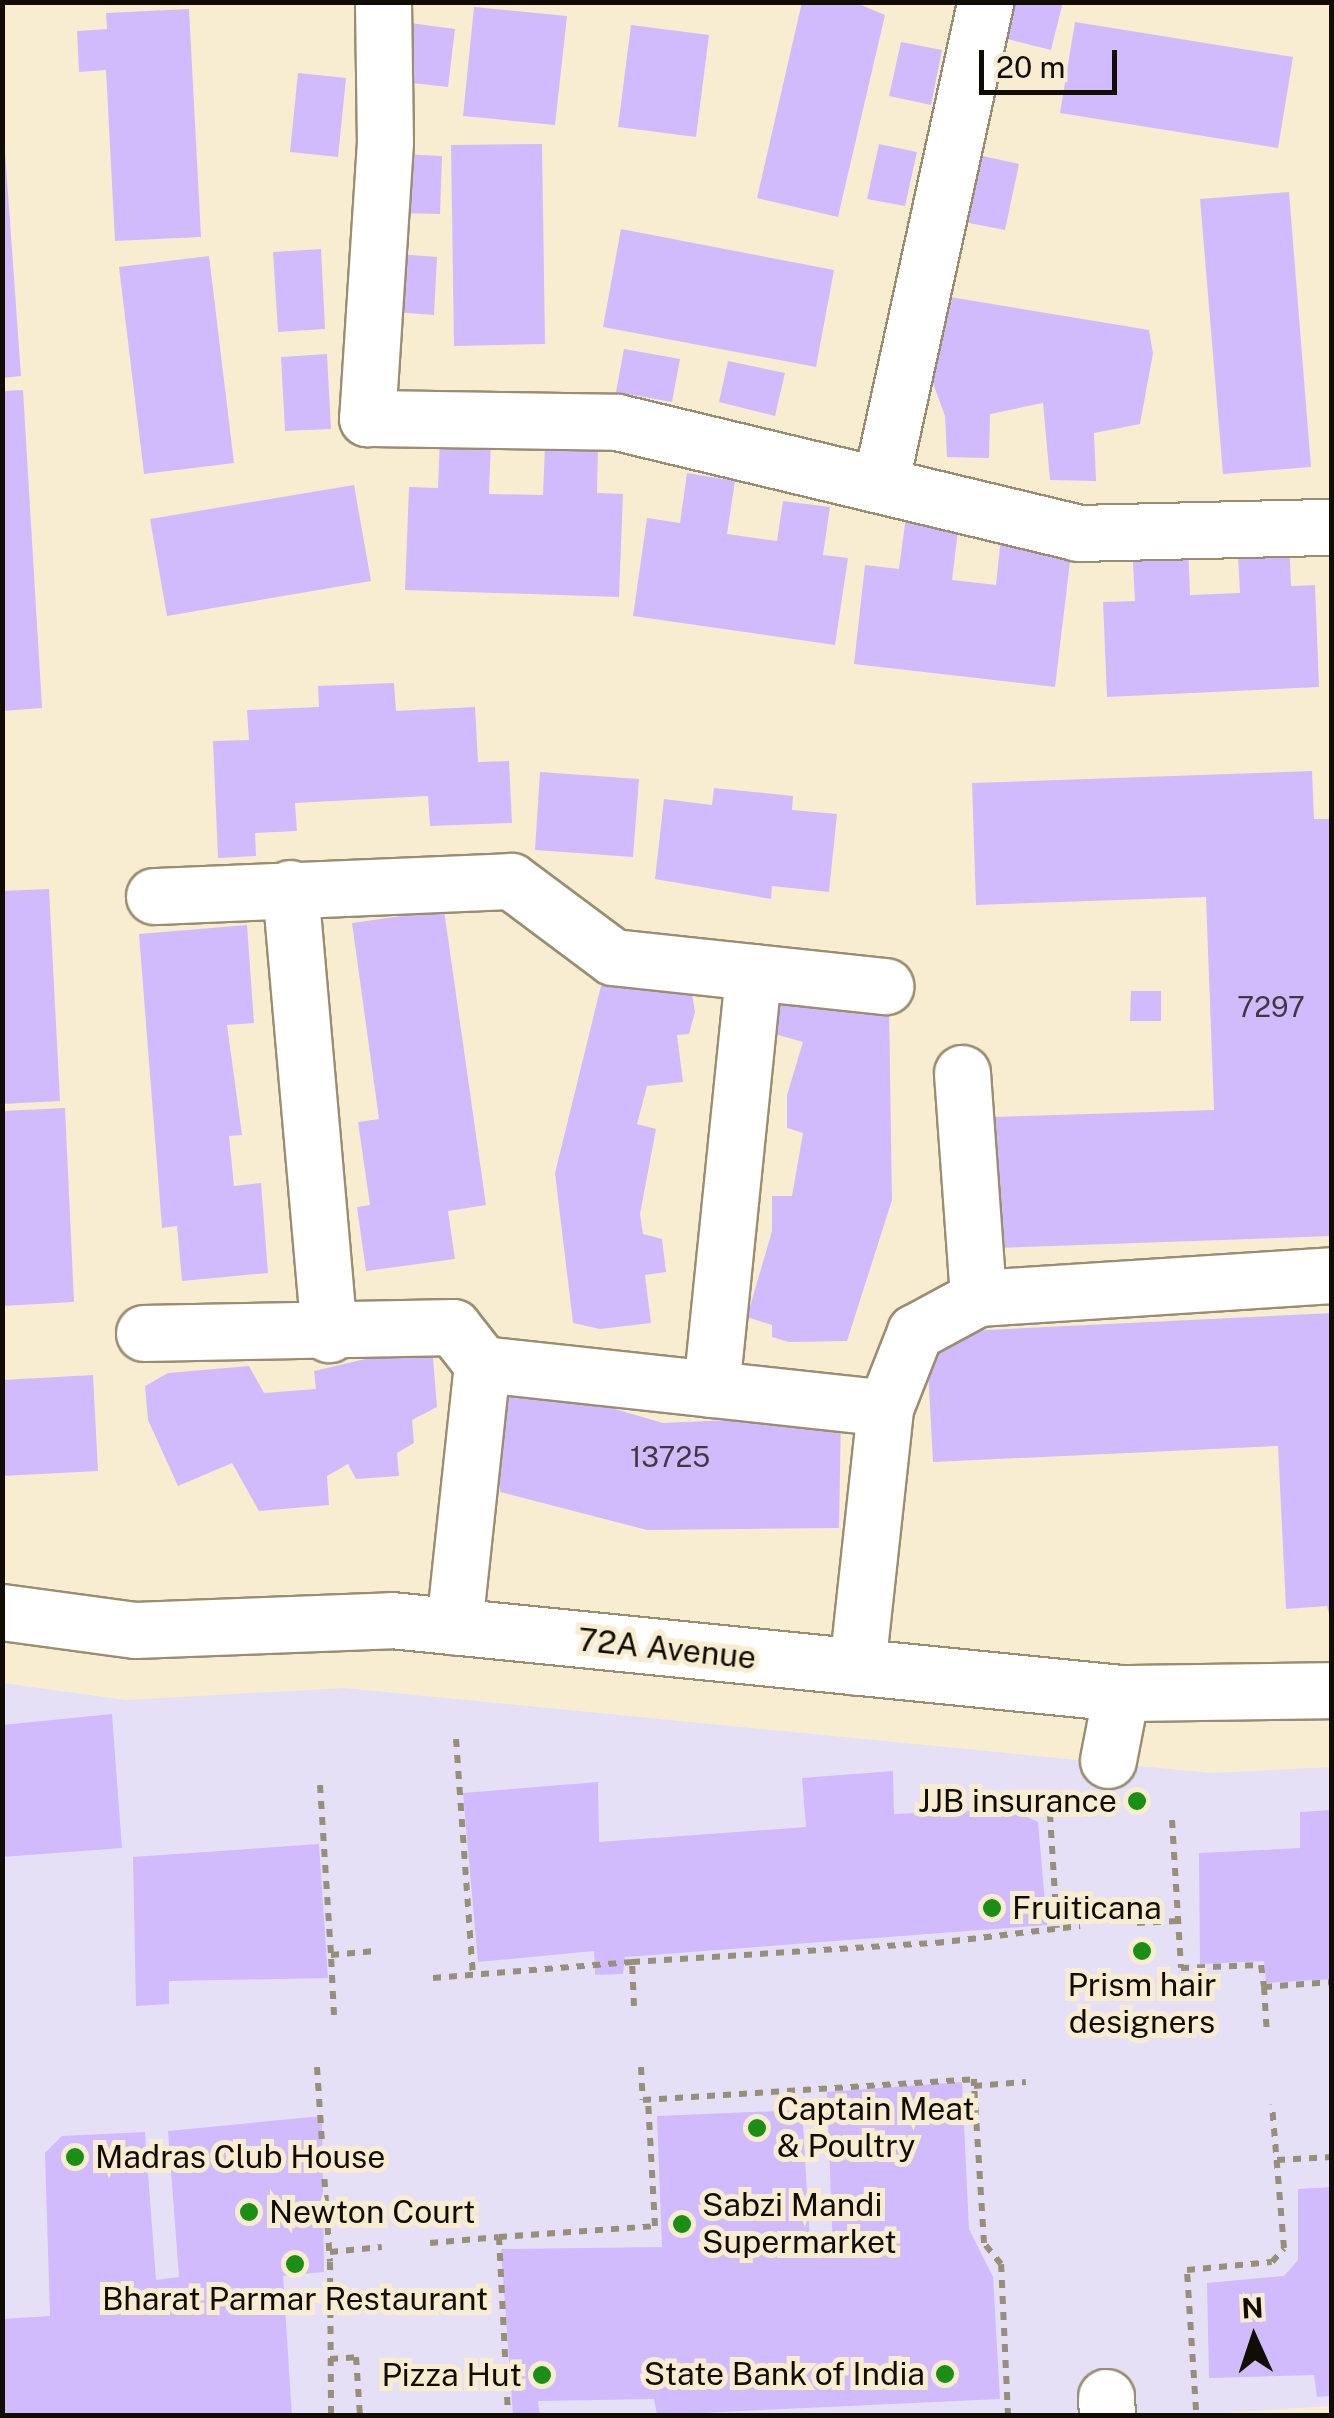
<!DOCTYPE html>
<style>
body{margin:0}
#map{position:relative;width:1334px;height:2418px;overflow:hidden;background:#f9edd1;font-family:"Public Sans",sans-serif}
div>[style]{position:absolute}
[style*='--x']{left:calc(var(--x)*1px);top:calc(var(--y)*1px);width:calc(var(--w)*1px);rotate:calc(var(--a)*1deg)}
.commercial>*{inset:0;background:#e6e0f6}
.building>*{inset:0;background:#d1bbfd}
.path>*{height:6px;margin-top:-3px;transform-origin:0;background:repeating-linear-gradient(90deg,#988f7b 0 8px,transparent 0 16px)}
.roads{filter:drop-shadow(2px 0 #998e74) drop-shadow(-2px 0 #998e74) drop-shadow(0 2px #998e74) drop-shadow(0 -2px #998e74)}
.minor>*{height:55px;margin:-27.5px;padding:0 27.5px;transform-origin:27.5px;border-radius:27.5px;background:#fff}
.dots>*{width:28px;height:28px;translate:-50% -50%;box-sizing:border-box;border:5px solid #f9edd1;border-radius:50%}
span{translate:-50% -50%;white-space:nowrap;text-align:center;line-height:1.15;-webkit-text-stroke:10px #f9edd1;paint-order:stroke}
.number-label{font-size:28px;color:#413842}
.number-label span{-webkit-text-stroke-width:0}
.street-label{font-size:32px;color:#110c04}
.poi-label{font-size:32px;color:#110c04}
.right{translate:-100% -50%;text-align:right}
.left{translate:0 -50%;text-align:left}
.frame{position:absolute;inset:0;border:5px solid #110c04;pointer-events:none}
.north{position:absolute;left:1204px;top:2288px;width:100px;height:100px;-webkit-text-stroke:8px #f9edd1;paint-order:stroke;rotate:357deg;font-size:28px;font-weight:700;line-height:40px;text-align:center;color:#110c04}
.north::after{content:'';display:block;margin:auto;width:35px;height:45px;background:#110c04;clip-path:polygon(50% 0,100% 100%,50% 72%,0 100%)}
.scale{position:absolute;left:979px;top:50px;width:138px;height:45px;box-sizing:border-box;border:5px solid #110c04;border-top:0;padding-left:12px;font-size:30px;line-height:35px;white-space:nowrap;color:#110c04;-webkit-text-stroke:8px #f9edd1;paint-order:stroke}
</style>
<div id="map">
<div class="commercial">
<i style="clip-path:polygon(3px 1683px,126px 1700px,344px 1688px,1211px 1773px,1331px 1767px,1331px 2406px,1174px 2416px,3px 2416px)"></i>
</div>
<div class="building">
<i style="clip-path:polygon(802px 2px,854px 2px,885px 15px,838px 217px,757px 198px)"></i>
<i style="clip-path:polygon(1012px 2px,1063px 2px,1051px 50px,1003px 38px)"></i>
<i style="clip-path:polygon(474px 7px,567px 16px,555px 125px,463px 116px)"></i>
<i style="clip-path:polygon(189px 9px,201px 237px,115px 241px,106px 70px,79px 72px,77px 31px,107px 29px,106px 13px)"></i>
<i style="clip-path:polygon(1075px 22px,1293px 57px,1278px 148px,1060px 113px)"></i>
<i style="clip-path:polygon(410px 23px,455px 29px,448px 87px,403px 82px)"></i>
<i style="clip-path:polygon(631px 25px,709px 35px,696px 137px,618px 127px)"></i>
<i style="clip-path:polygon(901px 42px,942px 50px,931px 105px,889px 96px)"></i>
<i style="clip-path:polygon(298px 73px,346px 78px,338px 157px,290px 152px)"></i>
<i style="clip-path:polygon(2px 109px,21px 376px,2px 378px)"></i>
<i style="clip-path:polygon(542px 144px,545px 344px,454px 346px,451px 145px)"></i>
<i style="clip-path:polygon(879px 144px,917px 152px,905px 206px,867px 199px)"></i>
<i style="clip-path:polygon(401px 154px,442px 156px,440px 214px,399px 213px)"></i>
<i style="clip-path:polygon(978px 155px,1019px 164px,1005px 230px,964px 222px)"></i>
<i style="clip-path:polygon(1289px 192px,1311px 467px,1223px 474px,1200px 199px)"></i>
<i style="clip-path:polygon(621px 229px,834px 270px,816px 367px,603px 327px)"></i>
<i style="clip-path:polygon(321px 249px,325px 329px,278px 332px,273px 252px)"></i>
<i style="clip-path:polygon(398px 254px,437px 257px,434px 315px,394px 312px)"></i>
<i style="clip-path:polygon(209px 256px,234px 463px,144px 474px,119px 267px)"></i>
<i style="clip-path:polygon(944px 296px,1149px 330px,1153px 353px,1140px 424px,1094px 433px,1096px 481px,1050px 480px,1043px 403px,990px 414px,989px 458px,947px 457px,945px 416px,930px 375px)"></i>
<i style="clip-path:polygon(624px 349px,680px 359px,672px 402px,616px 392px)"></i>
<i style="clip-path:polygon(327px 354px,331px 429px,285px 431px,281px 357px)"></i>
<i style="clip-path:polygon(728px 361px,785px 373px,775px 416px,719px 402px)"></i>
<i style="clip-path:polygon(23px 390px,42px 708px,2px 711px,2px 391px)"></i>
<i style="clip-path:polygon(440px 437px,491px 438px,489px 494px,543px 495px,545px 444px,598px 446px,597px 493px,623px 494px,619px 597px,405px 590px,409px 487px,438px 488px)"></i>
<i style="clip-path:polygon(687px 473px,735px 481px,727px 534px,777px 541px,783px 501px,830px 507px,823px 555px,848px 558px,835px 645px,633px 616px,647px 518px,680px 523px)"></i>
<i style="clip-path:polygon(354px 485px,371px 581px,167px 616px,150px 519px)"></i>
<i style="clip-path:polygon(906px 516px,959px 522px,952px 580px,996px 585px,1001px 537px,1072px 545px,1055px 687px,854px 664px,865px 565px,899px 569px)"></i>
<i style="clip-path:polygon(1289px 538px,1291px 586px,1315px 585px,1319px 687px,1107px 697px,1103px 602px,1135px 601px,1132px 546px,1188px 544px,1190px 595px,1240px 593px,1237px 540px)"></i>
<i style="clip-path:polygon(394px 683px,396px 711px,475px 707px,478px 762px,509px 761px,512px 823px,430px 826px,428px 796px,295px 803px,297px 831px,255px 833px,256px 856px,218px 858px,213px 741px,249px 740px,247px 710px,319px 707px,318px 686px)"></i>
<i style="clip-path:polygon(1312px 771px,1314px 819px,1332px 819px,1332px 1236px,997px 1248px,992px 1117px,1214px 1110px,1206px 897px,976px 905px,972px 783px)"></i>
<i style="clip-path:polygon(540px 772px,639px 779px,633px 857px,535px 850px)"></i>
<i style="clip-path:polygon(714px 788px,793px 796px,792px 810px,837px 814px,829px 892px,772px 886px,771px 899px,655px 879px,664px 799px,712px 805px)"></i>
<i style="clip-path:polygon(49px 889px,60px 1101px,2px 1104px,2px 891px)"></i>
<i style="clip-path:polygon(444px 910px,486px 1205px,448px 1211px,455px 1259px,366px 1271px,357px 1207px,370px 1205px,358px 1122px,379px 1119px,352px 923px)"></i>
<i style="clip-path:polygon(247px 925px,254px 1023px,227px 1025px,242px 1135px,229px 1136px,234px 1186px,261px 1183px,268px 1273px,182px 1281px,177px 1226px,162px 1228px,139px 934px)"></i>
<i style="clip-path:polygon(642px 981px,692px 994px,695px 1012px,689px 1034px,677px 1035px,683px 1082px,647px 1086px,637px 1124px,656px 1129px,640px 1214px,643px 1234px,662px 1239px,666px 1272px,645px 1275px,651px 1323px,600px 1329px,573px 1323px,555px 1173px,601px 986px)"></i>
<i style="clip-path:polygon(1131px 991px,1161px 991px,1161px 1021px,1130px 1021px)"></i>
<i style="clip-path:polygon(778px 1002px,889px 1006px,892px 1200px,847px 1341px,789px 1342px,772px 1337px,772px 1325px,747px 1317px,772px 1231px,772px 1196px,792px 1196px,803px 1133px,787px 1128px,787px 1095px,803px 1042px,778px 1035px)"></i>
<i style="clip-path:polygon(65px 1108px,74px 1302px,2px 1306px,2px 1111px)"></i>
<i style="clip-path:polygon(1332px 1313px,1332px 1625px,1327px 1606px,1286px 1609px,1278px 1446px,933px 1462px,926px 1333px)"></i>
<i style="clip-path:polygon(425px 1345px,433px 1358px,437px 1407px,412px 1420px,414px 1443px,397px 1453px,399px 1476px,356px 1479px,348px 1464px,327px 1476px,329px 1505px,259px 1511px,232px 1463px,178px 1486px,148px 1420px,145px 1386px,168px 1373px,249px 1366px,264px 1393px,316px 1389px,314px 1371px)"></i>
<i style="clip-path:polygon(93px 1375px,98px 1471px,2px 1476px,2px 1380px)"></i>
<i style="clip-path:polygon(553px 1391px,663px 1423px,841px 1415px,839px 1528px,647px 1530px,500px 1492px,497px 1392px)"></i>
<i style="clip-path:polygon(112px 1714px,122px 1848px,2px 1857px,2px 1725px)"></i>
<i style="clip-path:polygon(893px 1771px,894px 1814px,1009px 1809px,1038px 1822px,1047px 1925px,625px 1957px,623px 1974px,595px 1975px,594px 1951px,478px 1962px,463px 1793px,598px 1782px,599px 1842px,806px 1827px,802px 1778px)"></i>
<i style="clip-path:polygon(1332px 1810px,1332px 1979px,1266px 1983px,1264px 1961px,1200px 1964px,1199px 1853px,1300px 1848px,1300px 1812px)"></i>
<i style="clip-path:polygon(319px 1844px,328px 1978px,169px 1981px,169px 2004px,136px 2006px,133px 1857px)"></i>
<i style="clip-path:polygon(962px 2082px,969px 2229px,993px 2277px,1000px 2399px,657px 2415px,654px 2399px,538px 2401px,540px 2416px,513px 2416px,501px 2249px,662px 2247px,657px 2116px,802px 2110px,811px 2257px,833px 2254px,827px 2092px)"></i>
<i style="clip-path:polygon(322px 2116px,324px 2272px,283px 2276px,292px 2416px,2px 2416px,2px 2319px,50px 2316px,45px 2153px,62px 2136px,145px 2132px,156px 2280px,179px 2277px,168px 2131px)"></i>
<i style="clip-path:polygon(1332px 2187px,1332px 2396px,1317px 2397px,1314px 2375px,1209px 2378px,1207px 2283px,1284px 2276px,1298px 2260px,1298px 2189px)"></i>
</div>
<div class="path">
<i style="--x:456;--y:1739;--w:237;--a:85.9"></i>
<i style="--x:320;--y:1785;--w:170;--a:86.3"></i>
<i style="--x:1027;--y:1795;--w:30;--a:40"></i>
<i style="--x:1050;--y:1814;--w:114;--a:86.5"></i>
<i style="--x:1172;--y:1820;--w:148;--a:86.5"></i>
<i style="--x:1181;--y:1968;--w:80;--a:-2.1"></i>
<i style="--x:1261;--y:1965;--w:22;--a:82"></i>
<i style="--x:1264;--y:1987;--w:68;--a:-4.2"></i>
<i style="--x:1137;--y:1923;--w:41;--a:-2.8"></i>
<i style="--x:433;--y:1978;--w:200;--a:-4.6"></i>
<i style="--x:1264;--y:1987;--w:48;--a:86.4"></i>
<i style="--x:634;--y:2006;--w:44;--a:-92.6"></i>
<i style="--x:632;--y:1962;--w:305;--a:-3.6"></i>
<i style="--x:936;--y:1943;--w:145;--a:-6.7"></i>
<i style="--x:334;--y:2015;--w:60;--a:-92.9"></i>
<i style="--x:331;--y:1955;--w:44;--a:-5.2"></i>
<i style="--x:317;--y:2067;--w:195;--a:86.2"></i>
<i style="--x:330;--y:2262;--w:154;--a:89.6"></i>
<i style="--x:641;--y:2067;--w:33;--a:87"></i>
<i style="--x:643;--y:2100;--w:332;--a:-3.6"></i>
<i style="--x:974;--y:2079;--w:7;--a:90"></i>
<i style="--x:1277;--y:2160;--w:55;--a:-3.1"></i>
<i style="--x:499;--y:2237;--w:156;--a:-4"></i>
<i style="--x:655;--y:2226;--w:127;--a:-93.2"></i>
<i style="--x:430;--y:2243;--w:69;--a:-5"></i>
<i style="--x:499;--y:2237;--w:179;--a:87.1"></i>
<i style="--x:330;--y:2252;--w:52;--a:-5.5"></i>
<i style="--x:330;--y:2359;--w:26;--a:-4"></i>
<i style="--x:356;--y:2357;--w:59;--a:86.1"></i>
<i style="--x:1196;--y:2410;--w:140;--a:-93.7"></i>
<i style="--x:1187;--y:2270;--w:85;--a:-5.4"></i>
<i style="--x:1272;--y:2262;--w:18;--a:-49"></i>
<i style="--x:1284;--y:2248;--w:144;--a:-94.8"></i>
<i style="--x:1008;--y:2416;--w:152;--a:-92.6"></i>
<i style="--x:1001;--y:2264;--w:27;--a:-129"></i>
<i style="--x:984;--y:2243;--w:157;--a:-93.6"></i>
<i style="--x:974;--y:2086;--w:52;--a:-4.4"></i>
</div>
<div class="roads">
<div class="minor">
<i style="--x:383;--y:2;--w:140;--a:89.2"></i>
<i style="--x:385;--y:142;--w:277;--a:93.7"></i>
<i style="--x:367;--y:418;--w:250;--a:0.9"></i>
<i style="--x:617;--y:422;--w:474;--a:13.5"></i>
<i style="--x:1078;--y:533;--w:254;--a:-1.4"></i>
<i style="--x:880;--y:485;--w:494;--a:-77.7"></i>
<i style="--x:290;--y:888;--w:448;--a:85"></i>
<i style="--x:154;--y:896;--w:357;--a:-2.4"></i>
<i style="--x:511;--y:881;--w:127;--a:36.7"></i>
<i style="--x:613;--y:957;--w:274;--a:6.1"></i>
<i style="--x:962;--y:1073;--w:226;--a:85.9"></i>
<i style="--x:144;--y:1333;--w:309;--a:-1.1"></i>
<i style="--x:453;--y:1327;--w:47;--a:51.9"></i>
<i style="--x:482;--y:1364;--w:264;--a:96.1"></i>
<i style="--x:482;--y:1364;--w:405;--a:6.2"></i>
<i style="--x:711;--y:1389;--w:419;--a:-84.2"></i>
<i style="--x:2;--y:1612;--w:134;--a:7.7"></i>
<i style="--x:135;--y:1630;--w:256;--a:-2.2"></i>
<i style="--x:391;--y:1620;--w:734;--a:5.71"></i>
<i style="--x:1121;--y:1693;--w:211;--a:-0.8"></i>
<i style="--x:857;--y:1667;--w:261;--a:-83.8"></i>
<i style="--x:885;--y:1408;--w:82;--a:-68.5"></i>
<i style="--x:915;--y:1332;--w:72;--a:-28.4"></i>
<i style="--x:978;--y:1298;--w:355;--a:-3.7"></i>
<i style="--x:1108;--y:1760;--w:68;--a:-79"></i>
<i style="--x:1106;--y:2397;--w:19;--a:87"></i>
</div>
</div>
<div class="dots">
<i style="left:1137px;top:1801px;background:#1b8e16"></i>
<i style="left:992px;top:1908px;background:#1b8e16"></i>
<i style="left:1142px;top:1951px;background:#1b8e16"></i>
<i style="left:757px;top:2128px;background:#1b8e16"></i>
<i style="left:75px;top:2157px;background:#1b8e16"></i>
<i style="left:249px;top:2212px;background:#1b8e16"></i>
<i style="left:682px;top:2224px;background:#1b8e16"></i>
<i style="left:295px;top:2264px;background:#1b8e16"></i>
<i style="left:945px;top:2374px;background:#1b8e16"></i>
<i style="left:542px;top:2375px;background:#1b8e16"></i>
</div>
<div class="number-label">
<span style="left:1271px;top:1007px">7297</span>
<span style="left:670px;top:1457px">13725</span>
</div>
<div class="street-label">
<span style="left:667px;top:1649px;rotate:6deg">72A Avenue</span>
</div>
<div class="poi-label">
<span class="right" style="left:1117px;top:1801px">JJB insurance</span>
<span class="left" style="left:1012px;top:1908px">Fruiticana</span>
<span style="left:1142px;top:2004px">Prism hair<br>designers</span>
<span class="left" style="left:777px;top:2128px">Captain Meat<br>&amp; Poultry</span>
<span class="left" style="left:95px;top:2157px">Madras Club House</span>
<span class="left" style="left:702px;top:2224px">Sabzi Mandi<br>Supermarket</span>
<span class="left" style="left:269px;top:2212px">Newton Court</span>
<span style="left:295px;top:2299px">Bharat Parmar Restaurant</span>
<span class="right" style="left:925px;top:2374px">State Bank of India</span>
<span class="right" style="left:522px;top:2375px">Pizza Hut</span>
</div>
<div class="frame"></div>
<div class="north">N</div>
<div class="scale">20 m</div>
</div>
